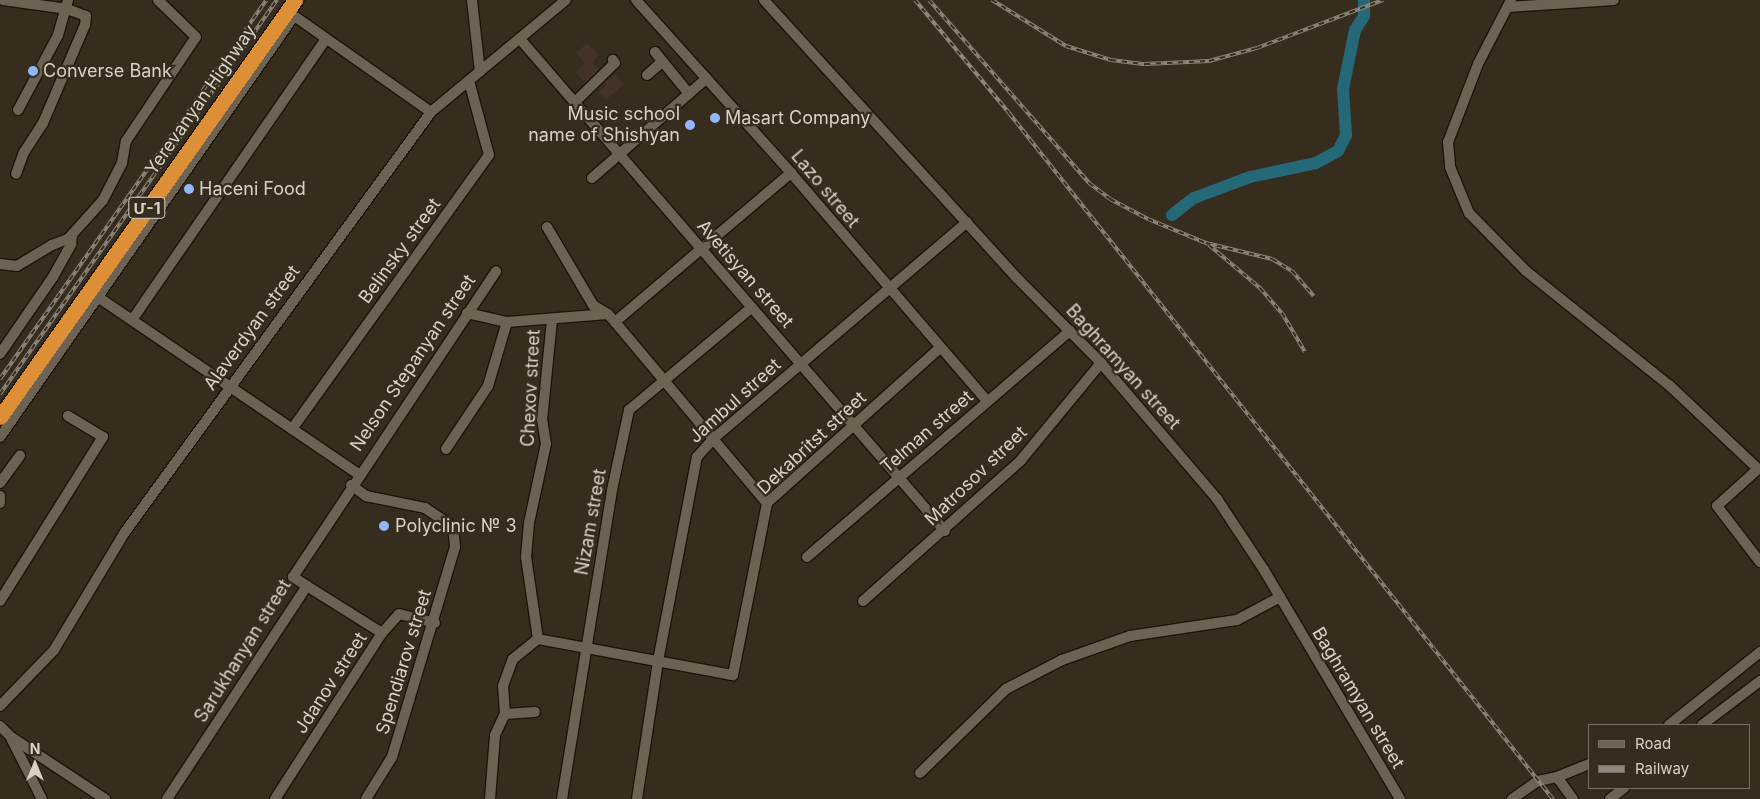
<!DOCTYPE html>
<meta charset="utf-8">
<style>
body{margin:0}
#map{position:relative;width:1760px;height:799px;overflow:hidden;background:#362d1f;font-family:Inter,"Noto Sans Armenian",sans-serif}
div>[style]{position:absolute}
[style*='--x']{left:calc(var(--x)*1px);top:calc(var(--y)*1px);width:calc(var(--w)*1px);rotate:calc(var(--a)*1deg)}
.education>*{inset:0;background:#433228}
.river>*{height:12px;margin:-6px;padding:0 6px;transform-origin:6px;border-radius:6px;background:#256978}
.roads{filter:drop-shadow(1px 0 #1d1508) drop-shadow(-1px 0 #1d1508) drop-shadow(0 1px #1d1508) drop-shadow(0 -1px #1d1508)}
.minor>*{height:10px;margin:-5px;padding:0 5px;transform-origin:5px;border-radius:5px;background:#6d6354}
.highway>*{height:15px;margin:-7.5px;padding:0 7.5px;transform-origin:7.5px;border-radius:7.5px;background:#dd8f37}
.rail>*{height:4px;margin-top:-2px;transform-origin:0;background:repeating-linear-gradient(90deg,#362d1f 0 5.5px,#8f877c 0 11px);box-sizing:border-box;border-block:1px solid #8f877c}
.dots>*{width:14px;height:14px;translate:-50% -50%;box-sizing:border-box;border:2px solid #362d1f;border-radius:50%}
span{translate:-50% -50%;white-space:nowrap;text-align:center;line-height:1.15;-webkit-text-stroke:4.5px #362d1f;paint-order:stroke}
.shield-label span{padding:1px 4px;background:#362d1f;border:1px solid;border-radius:4px;-webkit-text-stroke-width:0}
.shield-label{font-size:16px;color:#d8d2c9;font-weight:700}
.poi-label{font-size:18px;color:#d8d2c9}
.left{translate:0 -50%;text-align:left}
.right{translate:-100% -50%;text-align:right}
.street-label{font-size:18px;color:#d8d2c9}
.legend{position:absolute;left:1588px;top:724px;width:162px;height:65px;box-sizing:border-box;background:#362d1f;border:1px solid #776f63;margin:0;padding:6px 9px;list-style:none;font-size:15px;color:#d8d2c9}
.legend li{display:flex;align-items:center;gap:10px;height:25px}
.legend b{width:25px;border:1px solid #776f63}
.north{position:absolute;left:10px;top:739px;width:50px;height:50px;-webkit-text-stroke:4px #362d1f;paint-order:stroke;rotate:0deg;font-size:14px;font-weight:700;line-height:20px;text-align:center;color:#d8d2c9}
.north::after{content:'';display:block;margin:auto;width:18px;height:22px;background:#d8d2c9;clip-path:polygon(50% 0,100% 100%,50% 72%,0 100%)}
</style>
<div id="map">
<div class="education">
<i style="clip-path:polygon(587px 43px,599px 55px,592px 62px,608px 80px,615px 74px,624px 84px,606px 100px,599px 92px,607px 85px,596px 74px,586px 83px,575px 72px,585px 63px,576px 53px)"></i>
</div>
<div class="river">
<i style="--x:1172;--y:215;--w:28;--a:-38"></i>
<i style="--x:1194;--y:198;--w:60;--a:-20.6"></i>
<i style="--x:1250;--y:177;--w:67;--a:-12"></i>
<i style="--x:1316;--y:163;--w:25;--a:-29"></i>
<i style="--x:1338;--y:151;--w:18;--a:-63"></i>
<i style="--x:1346;--y:135;--w:46;--a:-93.7"></i>
<i style="--x:1343;--y:89;--w:60;--a:-78.5"></i>
<i style="--x:1355;--y:30;--w:17;--a:-57"></i>
<i style="--x:1364;--y:16;--w:16;--a:-90"></i>
</div>
<div class="roads">
<div class="minor">
<i style="--x:3;--y:0;--w:65;--a:8"></i>
<i style="--x:67;--y:9;--w:20;--a:20"></i>
<i style="--x:86;--y:16;--w:9;--a:96"></i>
<i style="--x:85;--y:25;--w:107;--a:113.2"></i>
<i style="--x:43;--y:123;--w:35;--a:123"></i>
<i style="--x:24;--y:152;--w:23;--a:110"></i>
<i style="--x:472;--y:0;--w:72;--a:83.7"></i>
<i style="--x:636;--y:0;--w:232;--a:48.1"></i>
<i style="--x:791;--y:173;--w:301;--a:49.3"></i>
<i style="--x:764;--y:0;--w:376;--a:47.7"></i>
<i style="--x:1017;--y:278;--w:120;--a:45.3"></i>
<i style="--x:1101;--y:363;--w:179;--a:49.5"></i>
<i style="--x:1217;--y:499;--w:85;--a:56.5"></i>
<i style="--x:1264;--y:570;--w:266;--a:59.3"></i>
<i style="--x:1511;--y:0;--w:72;--a:117.3"></i>
<i style="--x:1478;--y:64;--w:84;--a:111"></i>
<i style="--x:1448;--y:142;--w:25;--a:85"></i>
<i style="--x:1450;--y:167;--w:50;--a:67.6"></i>
<i style="--x:1469;--y:213;--w:81;--a:45.5"></i>
<i style="--x:1526;--y:271;--w:183;--a:38.6"></i>
<i style="--x:1669;--y:385;--w:122;--a:43.3"></i>
<i style="--x:1758;--y:469;--w:55;--a:137.9"></i>
<i style="--x:1717;--y:506;--w:71;--a:52.5"></i>
<i style="--x:1509;--y:7;--w:105;--a:-3.8"></i>
<i style="--x:290;--y:13;--w:172;--a:35.1"></i>
<i style="--x:520;--y:39;--w:650;--a:49.18"></i>
<i style="--x:655;--y:52;--w:54;--a:51"></i>
<i style="--x:647;--y:75;--w:20;--a:-41"></i>
<i style="--x:576;--y:101;--w:54;--a:-44.3"></i>
<i style="--x:615;--y:63;--w:4;--a:-124"></i>
<i style="--x:18;--y:110;--w:85;--a:-61.9"></i>
<i style="--x:58;--y:35;--w:36;--a:-74"></i>
<i style="--x:592;--y:178;--w:152;--a:-41"></i>
<i style="--x:547;--y:227;--w:91;--a:59.5"></i>
<i style="--x:593;--y:305;--w:17;--a:31"></i>
<i style="--x:0;--y:264;--w:17;--a:7"></i>
<i style="--x:17;--y:266;--w:41;--a:-31"></i>
<i style="--x:52;--y:245;--w:17;--a:-21"></i>
<i style="--x:68;--y:239;--w:52;--a:-48.1"></i>
<i style="--x:103;--y:200;--w:42;--a:-62.8"></i>
<i style="--x:122;--y:163;--w:22;--a:-80"></i>
<i style="--x:126;--y:141;--w:125;--a:-56.1"></i>
<i style="--x:196;--y:37;--w:53;--a:-135.8"></i>
<i style="--x:92;--y:293;--w:322;--a:34.2"></i>
<i style="--x:467;--y:313;--w:41;--a:12.7"></i>
<i style="--x:507;--y:322;--w:101;--a:-4.5"></i>
<i style="--x:608;--y:314;--w:11;--a:49"></i>
<i style="--x:615;--y:322;--w:231;--a:-40.3"></i>
<i style="--x:132;--y:320;--w:341;--a:-55.4"></i>
<i style="--x:615;--y:322;--w:236;--a:50"></i>
<i style="--x:0;--y:354;--w:93;--a:-55.5"></i>
<i style="--x:53;--y:277;--w:38;--a:-61"></i>
<i style="--x:71;--y:244;--w:8;--a:-83"></i>
<i style="--x:292;--y:429;--w:337;--a:-54.3"></i>
<i style="--x:489;--y:155;--w:77;--a:-105.1"></i>
<i style="--x:0;--y:437;--w:513;--a:-55.07"></i>
<i style="--x:446;--y:449;--w:76;--a:-56.3"></i>
<i style="--x:488;--y:386;--w:67;--a:-73.5"></i>
<i style="--x:0;--y:483;--w:34;--a:-54"></i>
<i style="--x:351;--y:485;--w:19;--a:36"></i>
<i style="--x:366;--y:496;--w:60;--a:11.5"></i>
<i style="--x:425;--y:508;--w:34;--a:34"></i>
<i style="--x:453;--y:527;--w:20;--a:84"></i>
<i style="--x:455;--y:547;--w:219;--a:106.7"></i>
<i style="--x:392;--y:757;--w:49;--a:121.8"></i>
<i style="--x:0;--y:496;--w:7;--a:90"></i>
<i style="--x:807;--y:557;--w:347;--a:-40.7"></i>
<i style="--x:0;--y:601;--w:194;--a:-57.9"></i>
<i style="--x:103;--y:437;--w:41;--a:-149"></i>
<i style="--x:863;--y:601;--w:212;--a:-41.7"></i>
<i style="--x:1021;--y:460;--w:126;--a:-50.5"></i>
<i style="--x:382;--y:633;--w:25;--a:-48"></i>
<i style="--x:399;--y:614;--w:37;--a:14"></i>
<i style="--x:538;--y:639;--w:198;--a:10.5"></i>
<i style="--x:733;--y:675;--w:175;--a:-78.8"></i>
<i style="--x:767;--y:503;--w:232;--a:-41.9"></i>
<i style="--x:538;--y:639;--w:83;--a:-98.3"></i>
<i style="--x:526;--y:557;--w:34;--a:-85"></i>
<i style="--x:529;--y:523;--w:81;--a:-77.9"></i>
<i style="--x:546;--y:444;--w:24;--a:-99"></i>
<i style="--x:542;--y:420;--w:101;--a:-84.3"></i>
<i style="--x:0;--y:706;--w:78;--a:-46"></i>
<i style="--x:54;--y:650;--w:138;--a:-59"></i>
<i style="--x:125;--y:532;--w:520;--a:-53.92"></i>
<i style="--x:431;--y:112;--w:175;--a:-39.7"></i>
<i style="--x:505;--y:714;--w:30;--a:-4"></i>
<i style="--x:1669;--y:725;--w:117;--a:-38.7"></i>
<i style="--x:1702;--y:725;--w:73;--a:-37.2"></i>
<i style="--x:0;--y:726;--w:16;--a:45"></i>
<i style="--x:11;--y:737;--w:113;--a:33.4"></i>
<i style="--x:11;--y:738;--w:68;--a:63.1"></i>
<i style="--x:920;--y:773;--w:120;--a:-44.3"></i>
<i style="--x:1006;--y:689;--w:63;--a:-27.4"></i>
<i style="--x:1062;--y:660;--w:72;--a:-19.4"></i>
<i style="--x:1130;--y:636;--w:108;--a:-8.5"></i>
<i style="--x:1237;--y:620;--w:49;--a:-28.1"></i>
<i style="--x:1557;--y:777;--w:27;--a:54"></i>
<i style="--x:167;--y:799;--w:255;--a:-56.7"></i>
<i style="--x:307;--y:586;--w:17;--a:-147"></i>
<i style="--x:293;--y:577;--w:367;--a:-56.4"></i>
<i style="--x:275;--y:799;--w:197;--a:-57.2"></i>
<i style="--x:382;--y:633;--w:89;--a:-147.9"></i>
<i style="--x:490;--y:799;--w:64;--a:-85.5"></i>
<i style="--x:495;--y:735;--w:23;--a:-65"></i>
<i style="--x:505;--y:714;--w:28;--a:-94"></i>
<i style="--x:503;--y:686;--w:29;--a:-70"></i>
<i style="--x:513;--y:659;--w:32;--a:-39"></i>
<i style="--x:562;--y:799;--w:313;--a:-80.8"></i>
<i style="--x:612;--y:490;--w:82;--a:-78"></i>
<i style="--x:629;--y:410;--w:160;--a:-39.9"></i>
<i style="--x:637;--y:799;--w:140;--a:-81.3"></i>
<i style="--x:658;--y:661;--w:208;--a:-79.2"></i>
<i style="--x:697;--y:457;--w:24;--a:-48"></i>
<i style="--x:713;--y:439;--w:334;--a:-40.5"></i>
<i style="--x:1512;--y:799;--w:32;--a:-35"></i>
<i style="--x:1538;--y:781;--w:19;--a:-12"></i>
<i style="--x:1557;--y:777;--w:35;--a:-22"></i>
<i style="--x:1610;--y:799;--w:18;--a:-38"></i>
</div>
<div class="highway">
<i style="--x:0;--y:417;--w:511;--a:-54.72"></i>
</div>
</div>
<div class="rail">
<i style="--x:915;--y:0;--w:147;--a:50.2"></i>
<i style="--x:1009;--y:113;--w:876;--a:51.59"></i>
<i style="--x:929;--y:0;--w:243;--a:48.8"></i>
<i style="--x:1089;--y:183;--w:26;--a:37"></i>
<i style="--x:1110;--y:199;--w:43;--a:27.8"></i>
<i style="--x:1148;--y:219;--w:63;--a:22.5"></i>
<i style="--x:1206;--y:243;--w:68;--a:13.6"></i>
<i style="--x:1272;--y:259;--w:23;--a:31"></i>
<i style="--x:1292;--y:271;--w:33;--a:49"></i>
<i style="--x:992;--y:0;--w:87;--a:31.9"></i>
<i style="--x:1066;--y:46;--w:47;--a:17.3"></i>
<i style="--x:1111;--y:60;--w:34;--a:7"></i>
<i style="--x:1145;--y:64;--w:64;--a:-2.7"></i>
<i style="--x:1209;--y:61;--w:50;--a:-15.2"></i>
<i style="--x:1257;--y:48;--w:135;--a:-20.9"></i>
<i style="--x:1209;--y:245;--w:67;--a:40.1"></i>
<i style="--x:1260;--y:288;--w:33;--a:49"></i>
<i style="--x:1282;--y:313;--w:45;--a:59.5"></i>
<i style="--x:0;--y:379;--w:463;--a:-54.9"></i>
<i style="--x:0;--y:394;--w:482;--a:-54.9"></i>
</div>
<div class="dots">
<i style="left:33px;top:71px;background:#93b7fd"></i>
<i style="left:715px;top:118px;background:#93b7fd"></i>
<i style="left:690px;top:125px;background:#93b7fd"></i>
<i style="left:189px;top:189px;background:#93b7fd"></i>
<i style="left:384px;top:526px;background:#93b7fd"></i>
</div>
<div class="shield-label">
<span style="left:147px;top:208px">Մ-1</span>
</div>
<div class="poi-label">
<span class="left" style="left:43px;top:71px">Converse Bank</span>
<span class="right" style="left:680px;top:125px">Music school<br>name of Shishyan</span>
<span class="left" style="left:725px;top:118px">Masart Company</span>
<span class="left" style="left:199px;top:189px">Haceni Food</span>
<span class="left" style="left:395px;top:526px">Polyclinic № 3</span>
</div>
<div class="street-label">
<span style="left:201px;top:100px;rotate:-55deg">Yerevanyan Highway</span>
<span style="left:825px;top:189px;rotate:50deg">Lazo street</span>
<span style="left:400px;top:251px;rotate:-54deg">Belinsky street</span>
<span style="left:745px;top:274px;rotate:49deg">Avetisyan street</span>
<span style="left:252px;top:328px;rotate:-54deg">Alaverdyan street</span>
<span style="left:413px;top:363px;rotate:-56deg">Nelson Stepanyan street</span>
<span style="left:1123px;top:367px;rotate:48deg">Baghramyan street</span>
<span style="left:531px;top:388px;rotate:-87deg">Chexov street</span>
<span style="left:735px;top:401px;rotate:-42deg">Jambul street</span>
<span style="left:927px;top:432px;rotate:-41deg">Telman street</span>
<span style="left:812px;top:443px;rotate:-43deg">Dekabritst street</span>
<span style="left:976px;top:476px;rotate:-44deg">Matrosov street</span>
<span style="left:591px;top:522px;rotate:-80deg">Nizam street</span>
<span style="left:243px;top:651px;rotate:-58deg">Sarukhanyan street</span>
<span style="left:404px;top:662px;rotate:-73deg">Spendiarov street</span>
<span style="left:331px;top:683px;rotate:-57deg">Jdanov street</span>
<span style="left:1358px;top:698px;rotate:59deg">Baghramyan street</span>
</div>
<ul class="legend">
<li><b style="height:6px;background:#6d6354"></b>Road</li>
<li><b style="height:6px;background:#8f877c"></b>Railway</li>
</ul>
<div class="north">N</div>
</div>
